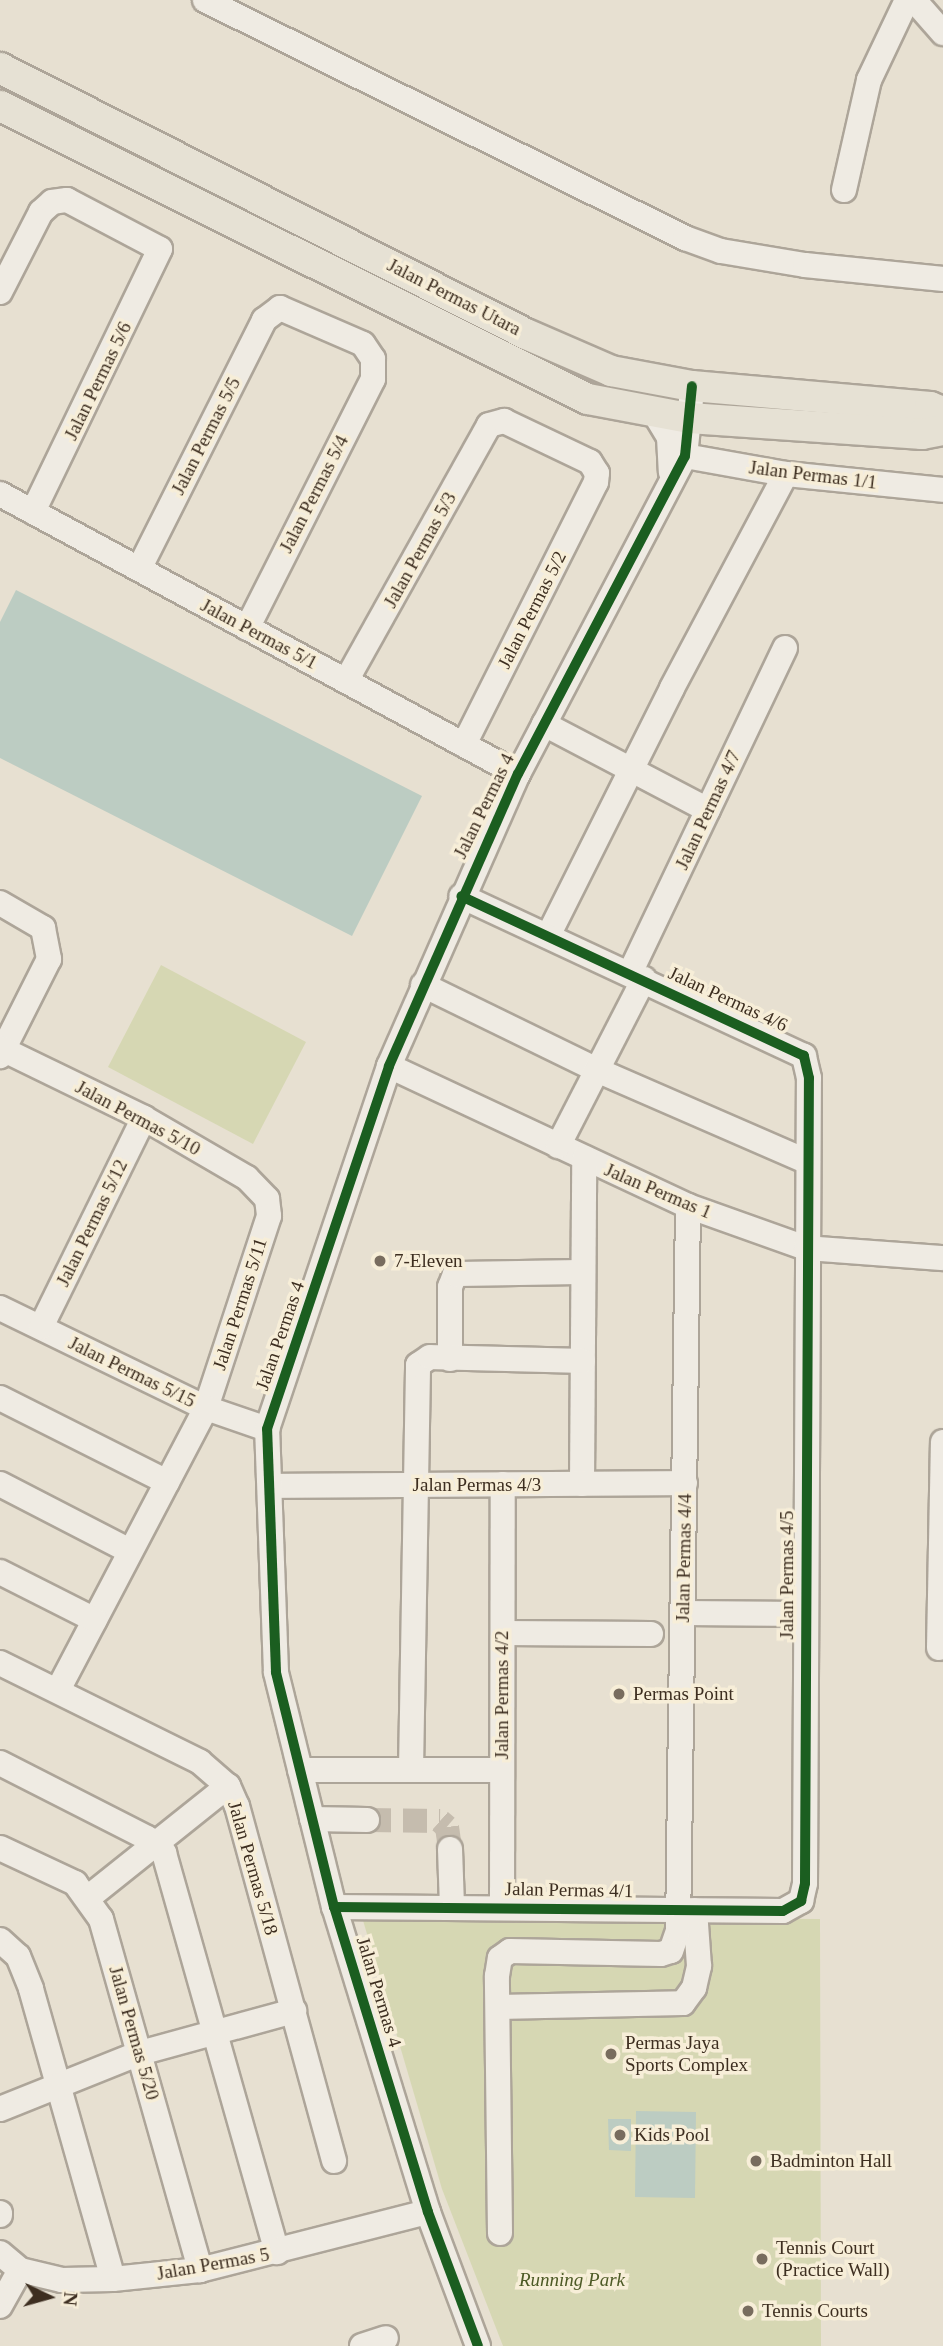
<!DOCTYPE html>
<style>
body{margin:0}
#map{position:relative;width:943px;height:2346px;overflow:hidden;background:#e7e0d1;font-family:"Times New Roman",serif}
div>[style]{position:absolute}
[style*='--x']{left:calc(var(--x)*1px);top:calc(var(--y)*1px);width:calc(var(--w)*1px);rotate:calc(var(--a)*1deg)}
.green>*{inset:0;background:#d6d7b3}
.water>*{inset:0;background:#bcccc2}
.minor-tunnel>*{height:24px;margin-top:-12px;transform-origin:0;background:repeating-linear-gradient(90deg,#c5bcae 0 24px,transparent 0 36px)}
.roads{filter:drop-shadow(2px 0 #ada599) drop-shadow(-2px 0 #ada599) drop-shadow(0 2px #ada599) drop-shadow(0 -2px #ada599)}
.minor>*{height:24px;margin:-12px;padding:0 12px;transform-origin:12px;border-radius:12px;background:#efebe3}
.major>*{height:30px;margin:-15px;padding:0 15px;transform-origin:15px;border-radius:15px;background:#e6e1d4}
.cycleway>*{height:10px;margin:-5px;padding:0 5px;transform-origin:5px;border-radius:5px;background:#1b5e20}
.dots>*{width:19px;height:19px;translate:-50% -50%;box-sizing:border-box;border:4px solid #f7eed8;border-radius:50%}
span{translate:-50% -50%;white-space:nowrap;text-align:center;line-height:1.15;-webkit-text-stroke:7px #f7eed8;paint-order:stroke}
.street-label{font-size:19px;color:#3d2e20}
.poi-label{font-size:19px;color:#3d2e20}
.left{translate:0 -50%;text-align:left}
.park-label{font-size:19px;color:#4d5a26;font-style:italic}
.north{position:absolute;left:14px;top:2262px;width:70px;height:70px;-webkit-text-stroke:5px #f7eed8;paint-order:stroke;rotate:95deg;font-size:19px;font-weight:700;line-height:28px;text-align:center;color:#3d2e20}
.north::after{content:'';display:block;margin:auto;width:24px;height:32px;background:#3d2e20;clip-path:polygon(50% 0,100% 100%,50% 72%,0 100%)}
</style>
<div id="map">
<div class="green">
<i style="clip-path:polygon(161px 965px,306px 1042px,253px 1144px,108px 1067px)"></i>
<i style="clip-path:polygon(362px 1917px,820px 1919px,821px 2346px,503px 2346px,442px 2189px)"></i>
</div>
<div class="water">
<i style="clip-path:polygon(16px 590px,422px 796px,352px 936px,0 758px,0 622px)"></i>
<i style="clip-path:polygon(636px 2111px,696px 2112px,695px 2198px,635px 2197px)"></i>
<i style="clip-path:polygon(608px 2119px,631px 2119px,631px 2151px,609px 2150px)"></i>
</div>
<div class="minor-tunnel">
<i style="--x:367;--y:1820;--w:73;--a:0.8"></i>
<i style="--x:440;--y:1821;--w:9;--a:41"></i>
<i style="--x:447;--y:1827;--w:22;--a:82"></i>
</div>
<div class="roads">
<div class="minor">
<i style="--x:205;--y:0;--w:536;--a:26.37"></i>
<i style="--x:685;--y:238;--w:38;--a:20"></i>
<i style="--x:721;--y:251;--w:85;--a:9.5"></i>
<i style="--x:805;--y:265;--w:139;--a:5.8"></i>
<i style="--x:914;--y:0;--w:44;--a:48.7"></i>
<i style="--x:844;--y:190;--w:113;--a:-77.2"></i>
<i style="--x:869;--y:80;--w:89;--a:-64.6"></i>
<i style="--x:0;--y:292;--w:90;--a:-62.9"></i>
<i style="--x:41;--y:212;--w:15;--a:-42"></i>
<i style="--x:52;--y:202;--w:15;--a:-8"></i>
<i style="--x:67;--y:200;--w:105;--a:27.8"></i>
<i style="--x:160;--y:249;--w:292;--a:115.8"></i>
<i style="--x:655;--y:414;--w:27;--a:59"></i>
<i style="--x:669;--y:437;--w:35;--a:87"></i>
<i style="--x:685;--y:456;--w:103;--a:10.1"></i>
<i style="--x:786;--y:474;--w:158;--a:5.8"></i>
<i style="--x:0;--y:494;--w:589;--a:28.39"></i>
<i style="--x:139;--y:569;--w:279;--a:-63.3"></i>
<i style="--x:264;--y:320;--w:20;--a:-37"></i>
<i style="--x:280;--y:308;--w:90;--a:23.4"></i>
<i style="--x:363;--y:344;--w:18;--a:56"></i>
<i style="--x:373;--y:359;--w:20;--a:90"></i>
<i style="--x:373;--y:379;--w:279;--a:116.8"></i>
<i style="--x:346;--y:681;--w:293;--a:-60.8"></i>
<i style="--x:489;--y:425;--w:16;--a:-15"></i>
<i style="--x:504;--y:421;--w:95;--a:25.5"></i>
<i style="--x:590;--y:462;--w:13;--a:58"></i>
<i style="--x:597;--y:473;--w:9;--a:96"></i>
<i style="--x:596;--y:482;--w:294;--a:116.7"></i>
<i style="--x:544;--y:724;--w:185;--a:27.7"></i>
<i style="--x:0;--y:903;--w:50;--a:30.2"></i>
<i style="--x:43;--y:928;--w:32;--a:79"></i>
<i style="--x:49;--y:959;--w:109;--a:116.8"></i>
<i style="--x:548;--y:936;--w:277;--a:-63.4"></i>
<i style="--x:672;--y:688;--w:242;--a:-62"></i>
<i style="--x:630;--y:973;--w:360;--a:-64.5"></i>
<i style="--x:423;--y:985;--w:196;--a:26"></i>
<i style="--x:599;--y:1071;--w:228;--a:23.5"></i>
<i style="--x:0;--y:1048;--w:160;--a:25.9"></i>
<i style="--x:144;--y:1118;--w:119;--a:30.2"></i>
<i style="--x:247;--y:1178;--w:29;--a:46"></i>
<i style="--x:267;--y:1199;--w:17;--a:83"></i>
<i style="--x:269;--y:1216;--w:202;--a:108.2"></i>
<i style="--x:206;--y:1408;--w:318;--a:117.7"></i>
<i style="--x:389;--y:1066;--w:330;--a:25.1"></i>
<i style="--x:688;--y:1206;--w:125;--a:19.6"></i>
<i style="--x:806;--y:1248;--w:137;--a:4.2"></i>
<i style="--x:558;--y:1146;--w:188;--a:-62.8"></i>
<i style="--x:0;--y:1308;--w:229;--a:25.9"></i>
<i style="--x:206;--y:1408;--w:65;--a:19"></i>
<i style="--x:41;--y:1327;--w:233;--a:-63.8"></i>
<i style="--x:450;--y:1359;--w:72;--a:-90"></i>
<i style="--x:450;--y:1287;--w:14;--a:-69"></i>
<i style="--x:455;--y:1274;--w:128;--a:-0.9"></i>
<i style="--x:0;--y:1398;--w:187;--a:26.7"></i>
<i style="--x:0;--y:1484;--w:146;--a:27.3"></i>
<i style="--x:582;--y:1484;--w:326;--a:-89.6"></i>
<i style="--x:270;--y:1486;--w:415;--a:-0.4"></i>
<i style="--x:0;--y:1572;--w:106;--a:26.8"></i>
<i style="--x:683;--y:1613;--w:121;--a:0.5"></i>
<i style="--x:503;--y:1633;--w:148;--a:0.4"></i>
<i style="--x:939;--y:1648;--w:206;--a:-88.9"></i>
<i style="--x:0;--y:1663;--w:223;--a:26.3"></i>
<i style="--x:200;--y:1762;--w:37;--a:41"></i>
<i style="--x:228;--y:1786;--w:22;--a:66"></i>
<i style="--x:237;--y:1806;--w:368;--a:74.7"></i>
<i style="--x:0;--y:1763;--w:165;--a:27"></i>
<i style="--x:147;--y:1838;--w:23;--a:41"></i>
<i style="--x:164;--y:1853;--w:415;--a:74.2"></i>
<i style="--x:300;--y:1770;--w:202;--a:0"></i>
<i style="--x:411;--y:1770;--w:405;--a:-89"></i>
<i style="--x:418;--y:1365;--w:14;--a:-34"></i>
<i style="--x:430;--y:1357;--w:153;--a:1.5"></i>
<i style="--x:312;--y:1819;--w:55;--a:1"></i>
<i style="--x:0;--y:1848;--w:83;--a:25"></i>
<i style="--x:75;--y:1883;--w:44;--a:54.2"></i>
<i style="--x:101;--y:1919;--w:365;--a:74.2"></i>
<i style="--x:450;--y:1849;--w:57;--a:88"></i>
<i style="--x:89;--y:1897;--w:178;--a:-38.6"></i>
<i style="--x:502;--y:1906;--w:422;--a:-89.9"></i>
<i style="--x:334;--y:1907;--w:449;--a:0.5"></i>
<i style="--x:783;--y:1911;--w:21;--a:-29"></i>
<i style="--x:801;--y:1901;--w:18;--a:-77"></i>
<i style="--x:805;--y:1883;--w:805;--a:-89.72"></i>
<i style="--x:809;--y:1078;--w:23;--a:-103"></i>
<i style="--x:804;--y:1056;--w:378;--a:-155"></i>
<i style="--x:0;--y:1940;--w:24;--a:42"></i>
<i style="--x:18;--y:1956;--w:35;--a:68"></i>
<i style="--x:31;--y:1989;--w:301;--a:74.2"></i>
<i style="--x:498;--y:2007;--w:185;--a:-1.2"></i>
<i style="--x:683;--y:2003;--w:19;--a:-54"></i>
<i style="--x:694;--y:1988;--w:23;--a:-77"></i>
<i style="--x:699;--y:1966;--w:56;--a:-94.1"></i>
<i style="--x:0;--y:2109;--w:151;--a:-21.8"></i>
<i style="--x:140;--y:2053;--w:160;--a:-15.3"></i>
<i style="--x:0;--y:2213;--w:2;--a:90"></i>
<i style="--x:500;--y:2233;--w:257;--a:-90.7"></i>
<i style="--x:497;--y:1976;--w:18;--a:-81"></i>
<i style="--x:500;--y:1958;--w:12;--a:-35"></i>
<i style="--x:510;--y:1951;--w:151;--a:1.1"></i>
<i style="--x:661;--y:1954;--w:10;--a:-17"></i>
<i style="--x:671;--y:1951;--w:21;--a:-71"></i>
<i style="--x:678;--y:1931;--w:725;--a:-89.21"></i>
<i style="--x:0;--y:2253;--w:26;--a:40"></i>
<i style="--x:20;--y:2270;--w:43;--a:13.4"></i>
<i style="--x:62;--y:2280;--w:51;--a:-1.1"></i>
<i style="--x:113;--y:2279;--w:87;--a:-5.9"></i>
<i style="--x:200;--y:2270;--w:235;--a:-14.3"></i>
<i style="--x:0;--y:2306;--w:41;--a:-60.9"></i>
<i style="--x:362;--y:2346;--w:25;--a:-18"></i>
<i style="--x:478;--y:2346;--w:143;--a:-110.5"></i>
<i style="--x:428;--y:2212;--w:319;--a:-107.1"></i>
<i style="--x:334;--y:1907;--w:242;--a:-103.9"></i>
<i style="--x:276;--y:1672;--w:243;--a:-92.1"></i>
<i style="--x:267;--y:1429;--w:383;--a:-71.4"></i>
<i style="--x:389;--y:1066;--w:319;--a:-66.2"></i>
<i style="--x:518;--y:774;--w:359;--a:-62.3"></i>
<i style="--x:685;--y:456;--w:56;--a:-83.9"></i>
</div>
<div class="major">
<i style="--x:0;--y:68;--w:589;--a:26.83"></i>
<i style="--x:526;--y:334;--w:93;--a:23.5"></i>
<i style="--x:611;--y:371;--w:82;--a:10.5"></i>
<i style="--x:692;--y:386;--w:239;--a:5"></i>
<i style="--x:930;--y:407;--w:14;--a:21"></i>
<i style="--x:0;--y:106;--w:657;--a:26.49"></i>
<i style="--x:588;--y:399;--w:103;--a:10.7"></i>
<i style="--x:689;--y:418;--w:234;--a:3.9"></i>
<i style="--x:922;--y:434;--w:21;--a:-11"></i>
</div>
</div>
<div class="cycleway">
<i style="--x:334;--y:1907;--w:449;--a:0.5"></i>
<i style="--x:783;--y:1911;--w:21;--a:-29"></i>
<i style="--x:801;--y:1901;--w:18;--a:-77"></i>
<i style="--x:805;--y:1883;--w:805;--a:-89.72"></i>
<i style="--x:809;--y:1078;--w:23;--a:-103"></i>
<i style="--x:804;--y:1056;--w:378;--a:-155"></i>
<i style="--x:478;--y:2346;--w:143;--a:-110.5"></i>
<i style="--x:428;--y:2212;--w:319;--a:-107.1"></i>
<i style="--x:334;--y:1907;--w:242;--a:-103.9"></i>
<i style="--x:276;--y:1672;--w:243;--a:-92.1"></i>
<i style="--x:267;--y:1429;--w:383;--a:-71.4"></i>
<i style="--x:389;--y:1066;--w:319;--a:-66.2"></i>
<i style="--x:518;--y:774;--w:359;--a:-62.3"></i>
<i style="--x:685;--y:456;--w:70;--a:-84.3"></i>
</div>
<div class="dots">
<i style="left:380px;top:1261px;background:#786c5e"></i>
<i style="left:619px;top:1694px;background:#786c5e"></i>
<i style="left:611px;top:2054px;background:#786c5e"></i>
<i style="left:620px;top:2135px;background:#786c5e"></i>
<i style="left:756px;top:2161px;background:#786c5e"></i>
<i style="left:762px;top:2259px;background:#786c5e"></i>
<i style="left:748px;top:2311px;background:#786c5e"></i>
</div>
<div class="street-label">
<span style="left:454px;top:297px;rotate:27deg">Jalan Permas Utara</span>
<span style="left:98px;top:381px;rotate:-64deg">Jalan Permas 5/6</span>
<span style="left:206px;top:436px;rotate:-63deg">Jalan Permas 5/5</span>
<span style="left:813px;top:475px;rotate:7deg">Jalan Permas 1/1</span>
<span style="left:314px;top:494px;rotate:-63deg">Jalan Permas 5/4</span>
<span style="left:420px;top:550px;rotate:-61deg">Jalan Permas 5/3</span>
<span style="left:532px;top:610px;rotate:-63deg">Jalan Permas 5/2</span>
<span style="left:259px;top:634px;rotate:28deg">Jalan Permas 5/1</span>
<span style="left:484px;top:806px;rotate:-64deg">Jalan Permas 4</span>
<span style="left:708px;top:810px;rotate:-65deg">Jalan Permas 4/7</span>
<span style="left:728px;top:999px;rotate:25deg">Jalan Permas 4/6</span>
<span style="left:138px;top:1118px;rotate:28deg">Jalan Permas 5/10</span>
<span style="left:658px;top:1191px;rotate:23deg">Jalan Permas 1</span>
<span style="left:92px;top:1223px;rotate:-64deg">Jalan Permas 5/12</span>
<span style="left:240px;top:1304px;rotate:-72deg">Jalan Permas 5/11</span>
<span style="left:280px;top:1336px;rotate:-71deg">Jalan Permas 4</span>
<span style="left:132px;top:1372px;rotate:26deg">Jalan Permas 5/15</span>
<span style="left:477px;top:1485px">Jalan Permas 4/3</span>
<span style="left:684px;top:1558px;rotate:-89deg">Jalan Permas 4/4</span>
<span style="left:787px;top:1575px;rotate:-90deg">Jalan Permas 4/5</span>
<span style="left:502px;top:1695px;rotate:-90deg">Jalan Permas 4/2</span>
<span style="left:253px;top:1868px;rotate:74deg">Jalan Permas 5/18</span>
<span style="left:569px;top:1890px;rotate:1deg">Jalan Permas 4/1</span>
<span style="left:379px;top:1992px;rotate:73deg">Jalan Permas 4</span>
<span style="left:134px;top:2033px;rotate:74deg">Jalan Permas 5/20</span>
<span style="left:213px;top:2264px;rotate:-10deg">Jalan Permas 5</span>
</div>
<div class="poi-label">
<span class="left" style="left:394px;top:1261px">7-Eleven</span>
<span class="left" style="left:633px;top:1694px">Permas Point</span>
<span class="left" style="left:625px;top:2054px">Permas Jaya<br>Sports Complex</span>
<span class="left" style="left:634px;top:2135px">Kids Pool</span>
<span class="left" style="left:770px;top:2161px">Badminton Hall</span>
<span class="left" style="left:776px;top:2259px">Tennis Court<br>(Practice Wall)</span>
<span class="left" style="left:762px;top:2311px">Tennis Courts</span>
</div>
<div class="park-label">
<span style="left:572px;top:2280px">Running Park</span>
</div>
<div class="north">N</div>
</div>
